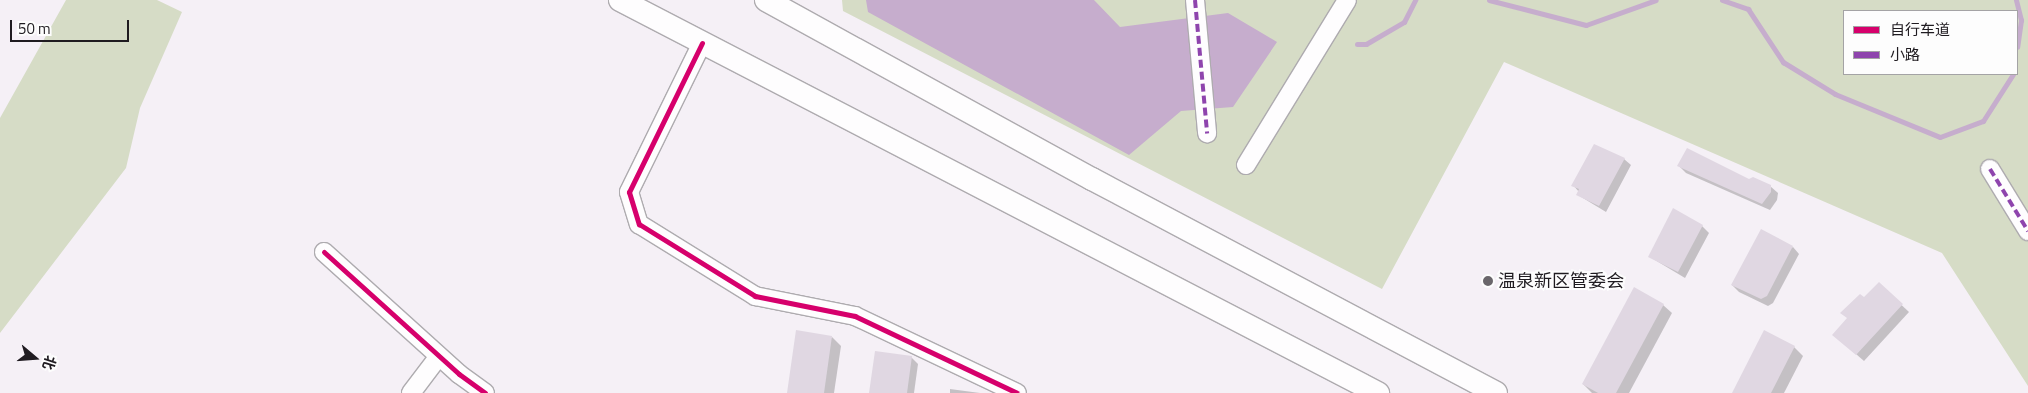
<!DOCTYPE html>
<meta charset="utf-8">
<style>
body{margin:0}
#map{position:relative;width:2028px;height:393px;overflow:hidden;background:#f5f0f6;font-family:"Titillium Web","Noto Sans SC",sans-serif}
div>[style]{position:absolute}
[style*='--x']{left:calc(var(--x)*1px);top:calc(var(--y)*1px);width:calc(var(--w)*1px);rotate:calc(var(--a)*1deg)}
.green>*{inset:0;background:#d6dcc6}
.water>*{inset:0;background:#c6adcd}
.shadow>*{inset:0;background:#0003}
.stream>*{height:5px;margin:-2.5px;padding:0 2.5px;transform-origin:2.5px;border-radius:2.5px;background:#c6adcd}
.building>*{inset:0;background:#e0d7e2}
.roads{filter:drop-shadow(1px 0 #aeabaf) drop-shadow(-1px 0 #aeabaf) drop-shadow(0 1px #aeabaf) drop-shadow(0 -1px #aeabaf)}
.minor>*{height:18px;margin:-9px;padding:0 9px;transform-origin:9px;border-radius:9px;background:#fefdfe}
.major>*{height:22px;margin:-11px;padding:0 11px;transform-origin:11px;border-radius:11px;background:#fefdfe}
.quiet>*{height:4px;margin-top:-2px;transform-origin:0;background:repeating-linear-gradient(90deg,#8e44ad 0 8px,transparent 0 12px)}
.cycleway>*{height:5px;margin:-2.5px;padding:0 2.5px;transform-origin:2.5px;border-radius:2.5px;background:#d6006c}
.dots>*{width:14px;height:14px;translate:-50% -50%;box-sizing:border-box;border:2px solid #fdfdfd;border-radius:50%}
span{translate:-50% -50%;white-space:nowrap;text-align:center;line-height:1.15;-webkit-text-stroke:4px #fdfdfd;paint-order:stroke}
.poi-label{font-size:18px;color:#1f1b20}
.left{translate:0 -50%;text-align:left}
.legend{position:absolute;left:1843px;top:10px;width:175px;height:65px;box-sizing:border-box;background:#fdfdfd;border:1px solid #a4a3a5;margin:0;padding:6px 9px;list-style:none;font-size:15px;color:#1f1b20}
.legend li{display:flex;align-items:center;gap:10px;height:25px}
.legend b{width:25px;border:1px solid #a4a3a5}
.north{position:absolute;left:10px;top:333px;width:50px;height:50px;-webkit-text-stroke:4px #fdfdfd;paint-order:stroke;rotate:108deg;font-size:14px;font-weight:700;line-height:20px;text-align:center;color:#1f1b20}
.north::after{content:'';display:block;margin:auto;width:18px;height:22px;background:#1f1b20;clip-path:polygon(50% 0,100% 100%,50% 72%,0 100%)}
.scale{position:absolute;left:10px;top:20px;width:119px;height:22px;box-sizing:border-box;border:2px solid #1f1b20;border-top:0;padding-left:6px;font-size:15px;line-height:18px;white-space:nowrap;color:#1f1b20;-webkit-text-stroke:4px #fdfdfd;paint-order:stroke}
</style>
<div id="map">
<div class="green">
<i style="clip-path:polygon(66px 0,157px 0,182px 12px,140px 108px,126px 168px,0 333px,0 118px)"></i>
<i style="clip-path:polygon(evenodd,842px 0,2028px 0,2028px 386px,1942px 253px,1504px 62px,1382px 289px,843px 11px,842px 0,1844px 11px,2017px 11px,2017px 74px,1844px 74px,1844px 11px)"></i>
</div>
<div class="water">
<i style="clip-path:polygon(866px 0,1094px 0,1120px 27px,1228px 13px,1277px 42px,1233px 107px,1181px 111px,1129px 155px,868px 12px)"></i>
</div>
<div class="shadow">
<i style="clip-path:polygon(1624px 159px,1631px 165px,1606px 212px,1578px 195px,1579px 192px,1573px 185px)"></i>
<i style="clip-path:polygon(1679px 166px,1770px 186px,1778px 193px,1777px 200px,1770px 210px,1686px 173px)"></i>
<i style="clip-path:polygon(1702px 226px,1709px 233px,1685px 278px,1650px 257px)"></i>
<i style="clip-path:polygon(1793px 247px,1799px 254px,1773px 303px,1768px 306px,1739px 292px,1732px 285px)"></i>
<i style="clip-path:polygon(1879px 284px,1909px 312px,1864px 361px,1841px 341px,1864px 299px)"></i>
<i style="clip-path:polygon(1663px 305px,1672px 313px,1629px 393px,1592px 393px,1583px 384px)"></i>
<i style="clip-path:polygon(832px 337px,841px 346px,834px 393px,789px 393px)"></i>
<i style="clip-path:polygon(1794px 347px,1803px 356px,1784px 393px,1733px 393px)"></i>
<i style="clip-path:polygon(911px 357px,918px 364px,914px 393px,871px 393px)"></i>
<i style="clip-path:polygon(950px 389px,980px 393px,950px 393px)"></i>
</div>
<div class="stream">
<i style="--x:1489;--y:0;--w:100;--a:14.5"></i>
<i style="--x:1586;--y:25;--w:74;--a:-19.7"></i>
<i style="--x:1722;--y:0;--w:28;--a:19"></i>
<i style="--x:1748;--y:9;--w:64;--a:56.6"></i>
<i style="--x:1783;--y:62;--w:61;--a:31.6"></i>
<i style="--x:1835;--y:94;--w:113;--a:22.3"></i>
<i style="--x:1940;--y:137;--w:46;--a:-20.4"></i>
<i style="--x:1983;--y:121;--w:56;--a:-57.4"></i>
<i style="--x:2016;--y:0;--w:21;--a:76"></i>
<i style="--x:2021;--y:20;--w:27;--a:98"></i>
<i style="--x:1357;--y:44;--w:9;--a:0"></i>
<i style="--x:1366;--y:44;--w:44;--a:-30.1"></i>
<i style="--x:1404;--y:22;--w:25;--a:-63"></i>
</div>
<div class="building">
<i style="clip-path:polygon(1594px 144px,1625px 158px,1599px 206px,1576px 195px,1579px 189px,1571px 186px)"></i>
<i style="clip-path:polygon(1687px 148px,1749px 179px,1753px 177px,1771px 185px,1771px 192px,1762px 204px,1677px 166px)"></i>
<i style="clip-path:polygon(1673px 208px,1703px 225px,1678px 272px,1648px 257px)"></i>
<i style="clip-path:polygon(1761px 229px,1793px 246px,1767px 296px,1761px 299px,1731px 285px)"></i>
<i style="clip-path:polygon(1879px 282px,1903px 304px,1856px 355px,1832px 335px,1847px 318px,1840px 313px,1860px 294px,1864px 297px)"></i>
<i style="clip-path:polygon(1634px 287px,1664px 304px,1616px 393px,1598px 393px,1582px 384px)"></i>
<i style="clip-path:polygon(796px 330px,832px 336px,824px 393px,787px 393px)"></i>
<i style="clip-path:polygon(1764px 330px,1795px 346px,1771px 393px,1732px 393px)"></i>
<i style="clip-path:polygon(875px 351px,912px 356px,907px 393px,869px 393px)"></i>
</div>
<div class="roads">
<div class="minor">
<i style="--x:1195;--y:0;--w:134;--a:84.8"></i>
<i style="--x:702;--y:43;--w:166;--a:116.1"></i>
<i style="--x:629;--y:192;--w:34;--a:73"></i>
<i style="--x:639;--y:224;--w:137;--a:31.8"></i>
<i style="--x:755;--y:296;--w:102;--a:11.3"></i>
<i style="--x:855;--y:316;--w:179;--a:25.4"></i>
<i style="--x:1246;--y:165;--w:193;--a:-58.5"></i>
<i style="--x:1990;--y:169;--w:73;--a:58.5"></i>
<i style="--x:324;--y:252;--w:182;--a:42.1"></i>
<i style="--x:459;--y:374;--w:32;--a:36"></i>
<i style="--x:411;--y:393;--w:46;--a:-52.9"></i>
</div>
<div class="major">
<i style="--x:620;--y:0;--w:854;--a:27.41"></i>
<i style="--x:766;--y:0;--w:372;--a:28.8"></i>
<i style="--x:1092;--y:179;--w:457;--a:27.9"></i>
</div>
</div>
<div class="quiet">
<i style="--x:1195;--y:0;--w:134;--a:84.8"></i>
<i style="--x:1990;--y:169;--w:73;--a:58.5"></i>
</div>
<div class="cycleway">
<i style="--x:702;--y:43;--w:166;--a:116.1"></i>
<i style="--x:629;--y:192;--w:34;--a:73"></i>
<i style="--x:639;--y:224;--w:137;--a:31.8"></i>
<i style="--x:755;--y:296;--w:102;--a:11.3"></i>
<i style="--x:855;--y:316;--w:179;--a:25.4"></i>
<i style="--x:324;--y:252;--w:182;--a:42.1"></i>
<i style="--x:459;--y:374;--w:32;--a:36"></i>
</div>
<div class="dots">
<i style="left:1488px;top:281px;background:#6a666b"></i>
</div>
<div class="poi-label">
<span class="left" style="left:1498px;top:281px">温泉新区管委会</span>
</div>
<ul class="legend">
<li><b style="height:6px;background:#d6006c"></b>自行车道</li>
<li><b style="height:6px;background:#8e44ad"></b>小路</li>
</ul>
<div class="north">北</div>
<div class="scale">50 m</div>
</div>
